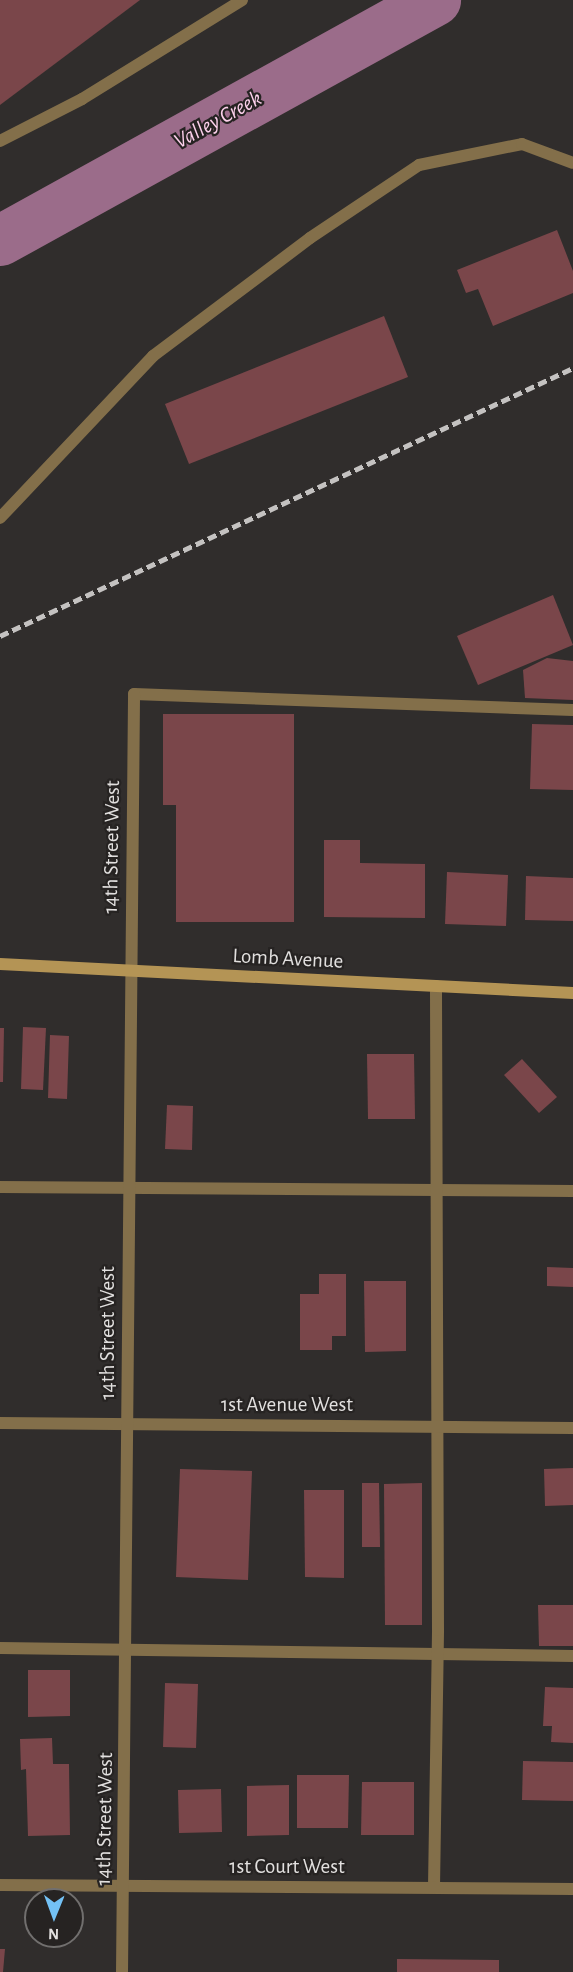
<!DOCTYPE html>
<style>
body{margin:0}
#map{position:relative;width:573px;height:1972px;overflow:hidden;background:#302d2c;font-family:"Alegreya Sans",sans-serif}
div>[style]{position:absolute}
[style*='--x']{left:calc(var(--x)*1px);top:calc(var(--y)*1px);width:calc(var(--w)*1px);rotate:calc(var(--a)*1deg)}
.river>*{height:51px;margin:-25.5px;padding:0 25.5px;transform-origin:25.5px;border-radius:25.5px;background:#9b6c8a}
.building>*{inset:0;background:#7a464a}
.lane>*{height:12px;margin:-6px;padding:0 6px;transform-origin:6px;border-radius:6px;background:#836f4a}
.street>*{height:12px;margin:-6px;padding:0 6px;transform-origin:6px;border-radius:6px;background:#836f4a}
.secondary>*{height:12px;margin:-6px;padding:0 6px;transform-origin:6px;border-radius:6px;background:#b49455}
.rail>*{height:4.5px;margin-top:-2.25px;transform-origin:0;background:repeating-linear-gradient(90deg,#c4c2c1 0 9px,transparent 0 13.5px)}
span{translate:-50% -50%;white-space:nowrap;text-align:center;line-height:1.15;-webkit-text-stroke:4.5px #262322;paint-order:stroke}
.street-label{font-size:21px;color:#e2e0df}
.water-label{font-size:22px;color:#fdd1ec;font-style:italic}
.north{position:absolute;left:24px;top:1888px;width:60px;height:60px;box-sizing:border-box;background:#262322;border:2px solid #716f6e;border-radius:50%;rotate:181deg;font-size:16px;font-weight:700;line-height:24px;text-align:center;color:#e2e0df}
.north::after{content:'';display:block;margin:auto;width:21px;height:27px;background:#73c1f5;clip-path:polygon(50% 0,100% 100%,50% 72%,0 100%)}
</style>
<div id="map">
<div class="river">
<i style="--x:0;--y:240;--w:497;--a:-28.9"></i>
</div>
<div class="building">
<i style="clip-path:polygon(0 0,140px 0,0 105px)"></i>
<i style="clip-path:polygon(557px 230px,573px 271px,573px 293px,493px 326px,478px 289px,466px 293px,457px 270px)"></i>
<i style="clip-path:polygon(384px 316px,408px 377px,189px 464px,165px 404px)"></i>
<i style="clip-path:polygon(553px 595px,573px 645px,478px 685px,457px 636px)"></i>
<i style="clip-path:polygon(547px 658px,573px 661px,573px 700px,525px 698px,523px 670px)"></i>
<i style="clip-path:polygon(163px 714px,294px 714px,294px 922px,176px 922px,176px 805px,163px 805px)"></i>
<i style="clip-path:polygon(532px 724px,573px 725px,573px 790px,530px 789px)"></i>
<i style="clip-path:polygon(324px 840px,360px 840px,360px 863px,425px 864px,425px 918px,324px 917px)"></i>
<i style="clip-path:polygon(447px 872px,508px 875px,506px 926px,445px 924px)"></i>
<i style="clip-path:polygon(526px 876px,573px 878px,573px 921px,525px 920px)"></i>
<i style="clip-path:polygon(23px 1027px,46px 1028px,43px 1090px,21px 1089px)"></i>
<i style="clip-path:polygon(0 1028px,4px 1028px,3px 1082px,0 1082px)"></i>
<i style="clip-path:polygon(50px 1035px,69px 1036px,67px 1099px,48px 1098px)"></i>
<i style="clip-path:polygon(367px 1054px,414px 1054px,415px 1119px,368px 1119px)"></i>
<i style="clip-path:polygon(522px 1059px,557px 1097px,539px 1113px,504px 1075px)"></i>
<i style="clip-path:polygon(167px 1105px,193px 1106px,192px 1150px,165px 1149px)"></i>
<i style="clip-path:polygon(547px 1267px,573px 1268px,573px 1287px,547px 1286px)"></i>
<i style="clip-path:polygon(319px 1274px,346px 1274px,346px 1336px,332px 1336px,332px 1350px,300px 1350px,300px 1294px,319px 1294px)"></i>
<i style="clip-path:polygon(364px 1281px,406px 1281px,406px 1351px,365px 1352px)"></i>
<i style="clip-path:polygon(573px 1468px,573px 1505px,545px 1506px,544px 1469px)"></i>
<i style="clip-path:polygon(180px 1469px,252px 1471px,248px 1580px,176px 1577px)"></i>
<i style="clip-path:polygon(362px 1483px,379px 1483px,380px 1547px,362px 1547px)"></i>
<i style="clip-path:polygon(422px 1483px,422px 1625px,385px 1625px,384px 1484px)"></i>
<i style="clip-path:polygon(304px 1490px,344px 1490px,344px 1578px,305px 1577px)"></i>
<i style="clip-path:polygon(538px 1605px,573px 1605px,573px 1646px,539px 1646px)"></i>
<i style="clip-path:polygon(28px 1670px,70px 1670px,70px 1716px,28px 1717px)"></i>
<i style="clip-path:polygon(165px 1683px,198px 1684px,196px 1748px,163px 1747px)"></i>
<i style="clip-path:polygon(545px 1687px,573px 1688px,573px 1743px,551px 1742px,552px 1726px,543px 1726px)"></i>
<i style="clip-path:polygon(52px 1738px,53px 1764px,69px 1764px,70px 1835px,28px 1836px,26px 1769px,21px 1770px,20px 1739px)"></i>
<i style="clip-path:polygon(523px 1761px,573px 1762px,573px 1801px,522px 1800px)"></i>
<i style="clip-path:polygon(297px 1775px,349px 1775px,348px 1828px,297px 1828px)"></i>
<i style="clip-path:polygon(362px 1782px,414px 1782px,414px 1835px,361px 1835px)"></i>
<i style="clip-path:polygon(289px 1785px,289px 1835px,247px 1836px,247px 1786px)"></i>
<i style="clip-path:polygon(221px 1789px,222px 1832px,179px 1833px,178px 1790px)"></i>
<i style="clip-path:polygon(0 1949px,5px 1949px,3px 1972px,0 1972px)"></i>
<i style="clip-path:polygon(397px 1959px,499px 1960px,499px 1972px,397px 1972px)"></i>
</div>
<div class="lane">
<i style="--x:0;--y:141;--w:92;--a:-27.1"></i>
<i style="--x:82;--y:99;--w:188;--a:-31.7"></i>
<i style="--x:0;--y:518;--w:223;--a:-46.6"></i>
<i style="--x:153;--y:356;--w:196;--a:-36.9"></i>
<i style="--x:310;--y:238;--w:131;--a:-33.8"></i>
<i style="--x:419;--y:165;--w:105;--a:-11.5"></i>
<i style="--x:522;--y:144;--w:54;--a:20.4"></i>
<i style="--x:134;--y:694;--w:439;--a:2.1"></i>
<i style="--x:0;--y:1187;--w:573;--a:0.4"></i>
<i style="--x:0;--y:1648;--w:573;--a:0.8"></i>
<i style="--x:434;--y:1887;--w:257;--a:-89.1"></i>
<i style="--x:438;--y:1630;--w:644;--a:-90.18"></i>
</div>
<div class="street">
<i style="--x:0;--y:1423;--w:573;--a:0.5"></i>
<i style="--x:0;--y:1885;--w:573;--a:0.4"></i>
<i style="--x:122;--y:1972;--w:1278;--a:-89.46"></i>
</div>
<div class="secondary">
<i style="--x:0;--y:964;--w:574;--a:2.9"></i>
</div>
<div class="rail">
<i style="--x:0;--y:636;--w:633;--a:-25.07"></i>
</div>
<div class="street-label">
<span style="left:112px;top:847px;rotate:-89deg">14th Street West</span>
<span style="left:288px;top:959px;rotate:3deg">Lomb Avenue</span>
<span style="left:108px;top:1333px;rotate:-90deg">14th Street West</span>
<span style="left:287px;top:1405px">1st Avenue West</span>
<span style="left:105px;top:1819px;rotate:-89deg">14th Street West</span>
<span style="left:287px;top:1867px">1st Court West</span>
</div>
<div class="water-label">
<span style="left:218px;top:120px;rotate:-29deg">Valley Creek</span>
</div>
<div class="north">N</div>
</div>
